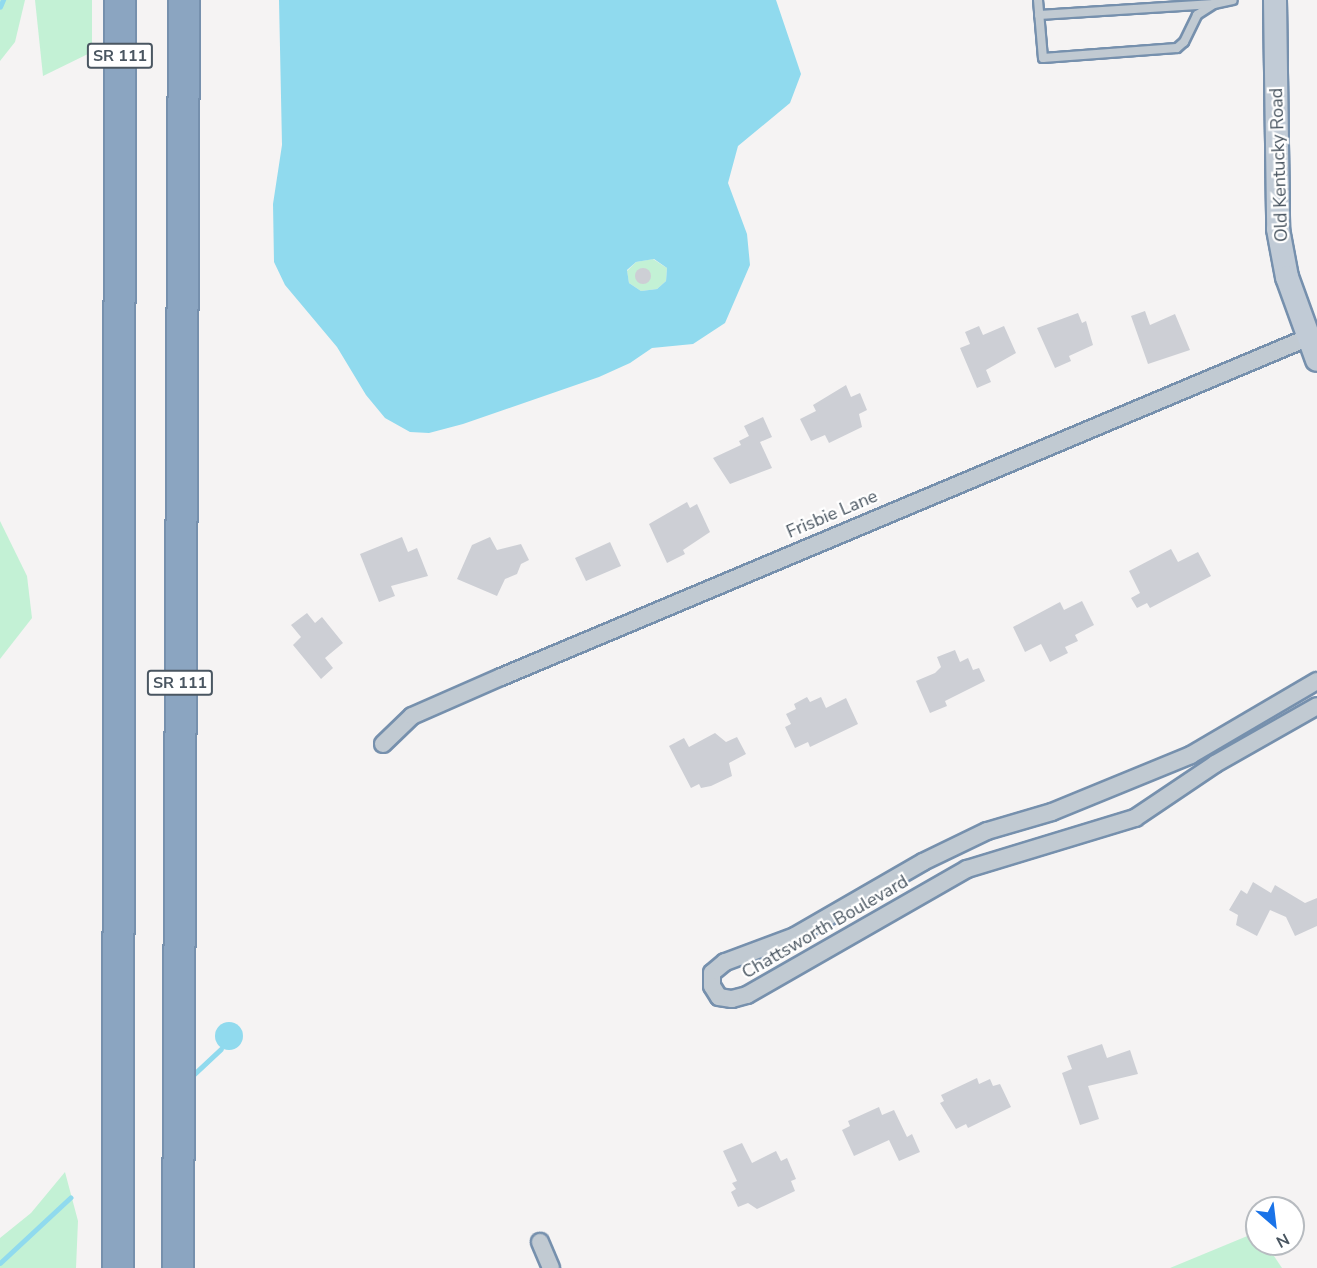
<!DOCTYPE html>
<style>
body{margin:0}
#map{position:relative;width:1317px;height:1268px;overflow:hidden;background:#f5f3f3;font-family:"Nunito Sans",sans-serif}
div>[style]{position:absolute}
[style*='--x']{left:calc(var(--x)*1px);top:calc(var(--y)*1px);width:calc(var(--w)*1px);rotate:calc(var(--a)*1deg)}
.green>*{inset:0;background:#c3f1d5}
.water>*{inset:0;background:#90daee}
.round{border-radius:50%}
.stream>*{height:4.5px;margin:-2.25px;padding:0 2.25px;transform-origin:2.25px;border-radius:2.25px;background:#90daee}
.building>*{inset:0;background:#cdcfd5}
.roads{filter:drop-shadow(2px 0 #7690ad) drop-shadow(-2px 0 #7690ad) drop-shadow(0 2px #7690ad) drop-shadow(0 -2px #7690ad)}
.lane>*{height:8px;margin:-4px;padding:0 4px;transform-origin:4px;border-radius:4px;background:#c1cad2}
.street>*{height:16px;margin:-8px;padding:0 8px;transform-origin:8px;border-radius:8px;background:#c1cad2}
.secondary>*{height:22px;margin:-11px;padding:0 11px;transform-origin:11px;border-radius:11px;background:#c1cbd6}
.highway>*{height:30px;margin:-15px;padding:0 15px;transform-origin:15px;border-radius:15px;background:#8ba5c1}
span{translate:-50% -50%;white-space:nowrap;text-align:center;line-height:1.15;-webkit-text-stroke:4.5px #fff;paint-order:stroke}
.shield-label span{padding:2px 4px;background:#fff;border:2px solid;border-radius:4px;-webkit-text-stroke-width:0}
.shield-label{font-size:16px;color:#4a5661;font-weight:700}
.street-label{font-size:18px;color:#4a5661}
.north{position:absolute;left:1245px;top:1196px;width:60px;height:60px;box-sizing:border-box;background:#fff;border:2px solid #b7bbc0;border-radius:50%;rotate:152deg;font-size:16px;font-weight:700;line-height:24px;text-align:center;color:#4a5661}
.north::after{content:'';display:block;margin:auto;width:21px;height:27px;background:#1a73e8;clip-path:polygon(50% 0,100% 100%,50% 72%,0 100%)}
</style>
<div id="map">
<div class="green">
<i style="clip-path:polygon(0 0,25px 0,15px 42px,0 61px)"></i>
<i style="clip-path:polygon(35px 0,92px 0,92px 52px,43px 76px)"></i>
<i style="clip-path:polygon(653px 259px,667px 268px,666px 281px,657px 289px,641px 291px,629px 283px,627px 271px,636px 262px)"></i>
<i style="clip-path:polygon(0 521px,27px 576px,32px 618px,0 659px)"></i>
<i style="clip-path:polygon(65px 1172px,78px 1221px,76px 1268px,0 1268px,0 1238px,31px 1213px)"></i>
<i style="clip-path:polygon(1257px 1232px,1257px 1244px,1266px 1244px,1282px 1268px,1170px 1268px)"></i>
</div>
<div class="water">
<i style="clip-path:polygon(evenodd,279px 0,776px 0,801px 74px,790px 103px,738px 146px,728px 183px,747px 234px,750px 265px,725px 323px,693px 344px,652px 348px,630px 363px,599px 377px,463px 424px,429px 433px,410px 432px,385px 418px,366px 395px,337px 347px,285px 285px,274px 262px,273px 204px,282px 145px,279px 0,654px 259px,667px 268px,666px 281px,657px 289px,641px 291px,629px 283px,627px 270px,636px 262px,654px 259px)"></i>
<i class="round" style="left:215px;top:1022px;width:28px;height:28px"></i>
</div>
<div class="stream">
<i style="--x:0;--y:7;--w:8;--a:-67"></i>
<i style="--x:190;--y:1078;--w:42;--a:-43.1"></i>
<i style="--x:0;--y:1263;--w:96;--a:-42.9"></i>
</div>
<div class="building">
<i class="round" style="left:635px;top:268px;width:16px;height:16px"></i>
<i style="clip-path:polygon(1145px 311px,1150px 325px,1175px 314px,1190px 350px,1148px 364px,1131px 316px)"></i>
<i style="clip-path:polygon(1078px 313px,1082px 323px,1086px 321px,1093px 345px,1069px 356px,1071px 361px,1055px 368px,1037px 328px)"></i>
<i style="clip-path:polygon(979px 326px,983px 335px,1004px 326px,1016px 353px,986px 370px,991px 382px,977px 388px,960px 348px,970px 344px,965px 332px)"></i>
<i style="clip-path:polygon(846px 385px,851px 397px,860px 393px,867px 410px,859px 414px,862px 427px,829px 443px,825px 435px,811px 441px,800px 419px,816px 411px,813px 405px)"></i>
<i style="clip-path:polygon(763px 417px,772px 437px,760px 442px,772px 468px,730px 484px,713px 458px,741px 445px,739px 441px,749px 436px,744px 426px)"></i>
<i style="clip-path:polygon(687px 502px,690px 508px,697px 504px,710px 532px,683px 550px,685px 554px,667px 563px,649px 524px)"></i>
<i style="clip-path:polygon(402px 537px,408px 552px,417px 548px,428px 576px,391px 586px,395px 596px,379px 602px,360px 554px)"></i>
<i style="clip-path:polygon(490px 537px,497px 550px,521px 544px,529px 560px,521px 564px,517px 574px,505px 579px,497px 596px,457px 579px,472px 545px)"></i>
<i style="clip-path:polygon(610px 542px,621px 566px,586px 581px,575px 558px)"></i>
<i style="clip-path:polygon(1171px 549px,1178px 562px,1198px 552px,1211px 576px,1150px 608px,1147px 603px,1137px 608px,1131px 598px,1140px 593px,1129px 571px)"></i>
<i style="clip-path:polygon(1082px 601px,1094px 625px,1075px 635px,1078px 641px,1065px 647px,1068px 653px,1050px 662px,1041px 644px,1025px 652px,1013px 627px,1060px 602px,1064px 610px)"></i>
<i style="clip-path:polygon(307px 613px,315px 623px,322px 617px,343px 643px,325px 658px,333px 668px,321px 679px,293px 645px,301px 637px,291px 625px)"></i>
<i style="clip-path:polygon(955px 650px,960px 662px,968px 658px,973px 670px,979px 668px,985px 681px,945px 701px,947px 706px,930px 713px,916px 681px,935px 673px,941px 667px,937px 657px)"></i>
<i style="clip-path:polygon(807px 697px,810px 702px,821px 697px,826px 708px,846px 698px,858px 724px,810px 747px,808px 742px,795px 748px,785px 727px,791px 724px,786px 714px,796px 709px,794px 704px)"></i>
<i style="clip-path:polygon(715px 733px,726px 742px,737px 737px,746px 754px,729px 763px,732px 776px,711px 786px,701px 788px,699px 784px,691px 788px,669px 746px,684px 738px,689px 747px)"></i>
<i style="clip-path:polygon(1253px 882px,1271px 893px,1275px 885px,1305px 903px,1317px 898px,1317px 926px,1295px 936px,1286px 917px,1270px 910px,1257px 936px,1236px 925px,1238px 915px,1229px 910px,1241px 890px,1247px 894px)"></i>
<i style="clip-path:polygon(1102px 1044px,1107px 1058px,1130px 1050px,1138px 1074px,1088px 1086px,1099px 1119px,1080px 1125px,1062px 1073px,1072px 1069px,1067px 1056px)"></i>
<i style="clip-path:polygon(977px 1078px,979px 1084px,990px 1079px,993px 1086px,1000px 1084px,1011px 1107px,968px 1128px,966px 1124px,956px 1129px,940px 1103px,944px 1101px,941px 1095px)"></i>
<i style="clip-path:polygon(879px 1107px,882px 1115px,894px 1110px,907px 1137px,912px 1134px,920px 1152px,899px 1161px,889px 1140px,854px 1156px,842px 1130px,850px 1126px,848px 1121px)"></i>
<i style="clip-path:polygon(742px 1143px,752px 1163px,776px 1151px,781px 1161px,787px 1158px,796px 1179px,791px 1181px,795px 1191px,757px 1209px,748px 1203px,738px 1207px,731px 1192px,736px 1189px,732px 1183px,737px 1181px,723px 1151px)"></i>
</div>
<div class="roads">
<div class="lane">
<i style="--x:1038;--y:0;--w:58;--a:85.1"></i>
<i style="--x:1043;--y:58;--w:134;--a:-4.3"></i>
<i style="--x:1177;--y:48;--w:9;--a:-41"></i>
<i style="--x:1184;--y:42;--w:30;--a:-64"></i>
<i style="--x:1197;--y:15;--w:20;--a:-33"></i>
<i style="--x:1214;--y:4;--w:19;--a:-12"></i>
<i style="--x:1039;--y:15;--w:175;--a:-3.6"></i>
</div>
<div class="street">
<i style="--x:1317;--y:681;--w:146;--a:149.6"></i>
<i style="--x:1191;--y:755;--w:150;--a:157.7"></i>
<i style="--x:1052;--y:812;--w:68;--a:163.7"></i>
<i style="--x:987;--y:831;--w:71;--a:154.2"></i>
<i style="--x:923;--y:862;--w:148;--a:150"></i>
<i style="--x:795;--y:936;--w:75;--a:159.6"></i>
<i style="--x:725;--y:962;--w:17;--a:140"></i>
<i style="--x:712;--y:973;--w:13;--a:90"></i>
<i style="--x:712;--y:986;--w:13;--a:58"></i>
<i style="--x:719;--y:997;--w:13;--a:9"></i>
<i style="--x:732;--y:999;--w:16;--a:-15"></i>
<i style="--x:747;--y:995;--w:254;--a:-29.8"></i>
<i style="--x:967;--y:869;--w:176;--a:-16.9"></i>
<i style="--x:1135;--y:818;--w:97;--a:-34"></i>
<i style="--x:1215;--y:764;--w:117;--a:-29.6"></i>
<i style="--x:383;--y:744;--w:40;--a:-44"></i>
<i style="--x:412;--y:716;--w:97;--a:-23.7"></i>
<i style="--x:501;--y:677;--w:874;--a:-22.81"></i>
<i style="--x:540;--y:1242;--w:28;--a:67"></i>
</div>
<div class="secondary">
<i style="--x:1275;--y:0;--w:229;--a:89.2"></i>
<i style="--x:1278;--y:229;--w:49;--a:79.4"></i>
<i style="--x:1287;--y:277;--w:88;--a:70.1"></i>
</div>
<div class="highway">
<i style="--x:118;--y:1268;--w:1268;--a:-89.91"></i>
<i style="--x:178;--y:1268;--w:1268;--a:-89.73"></i>
</div>
</div>
<div class="shield-label">
<span style="left:120px;top:56px">SR 111</span>
<span style="left:180px;top:683px">SR 111</span>
</div>
<div class="street-label">
<span style="left:1279px;top:165px;rotate:-92deg">Old Kentucky Road</span>
<span style="left:832px;top:514px;rotate:-23deg">Frisbie Lane</span>
<span style="left:825px;top:927px;rotate:-30deg">Chattsworth Boulevard</span>
</div>
<div class="north">N</div>
</div>
